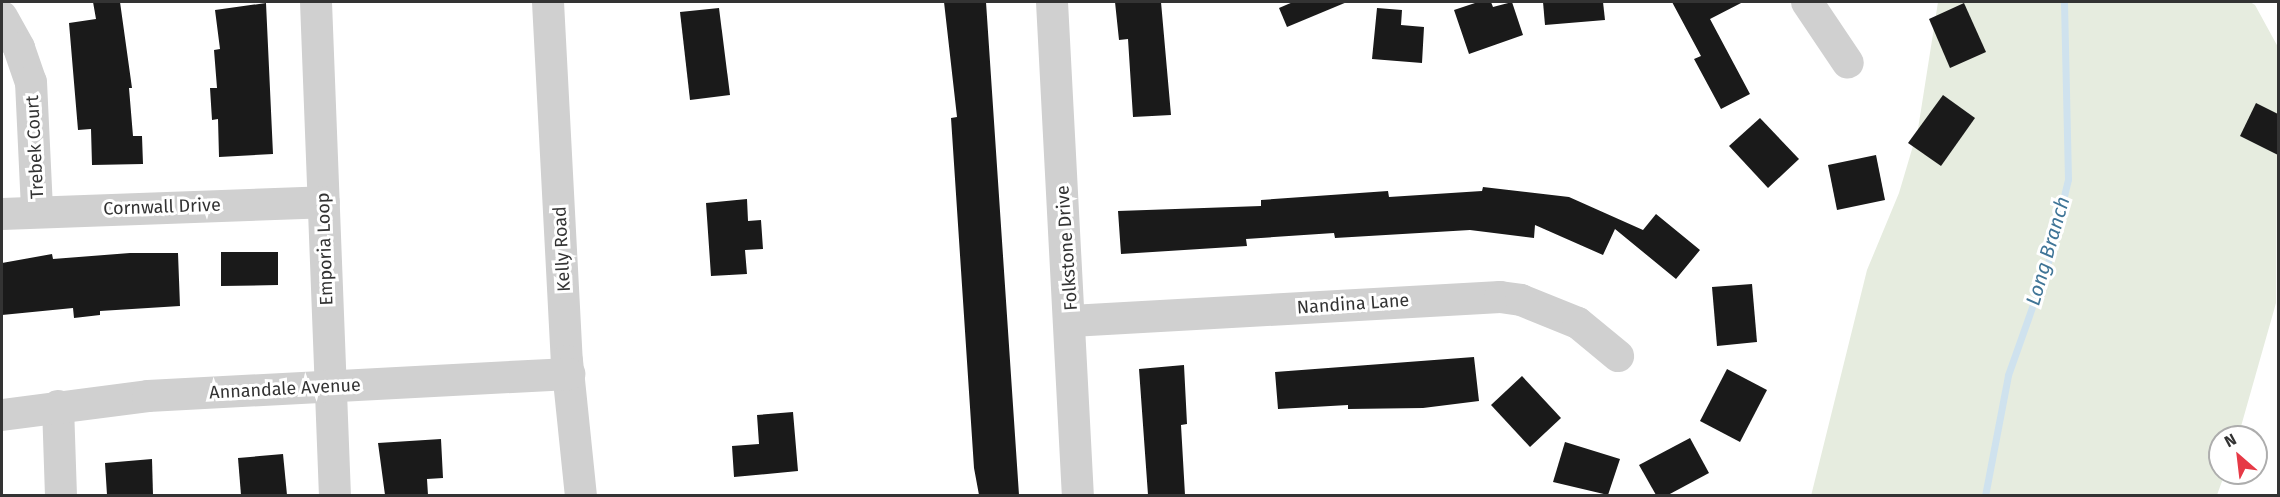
<!DOCTYPE html>
<style>
body{margin:0}
#map{position:relative;width:2280px;height:497px;overflow:hidden;background:#fff;font-family:"Fira Sans",sans-serif}
div>[style]{position:absolute}
[style*='--x']{left:calc(var(--x)*1px);top:calc(var(--y)*1px);width:calc(var(--w)*1px);rotate:calc(var(--a)*1deg)}
.green>*{inset:0;background:#e6ecdf}
.stream>*{height:7px;margin:-3.5px;padding:0 3.5px;transform-origin:3.5px;border-radius:3.5px;background:#cfe2ee}
.building>*{inset:0;background:#1a1a1a}
.minor>*{height:32px;margin:-16px;padding:0 16px;transform-origin:16px;border-radius:16px;background:#d0d0d0}
span{translate:-50% -50%;white-space:nowrap;text-align:center;line-height:1.15;-webkit-text-stroke:6px #fff;paint-order:stroke}
.street-label{font-size:18px;color:#333}
.water-label{font-size:20px;color:#3f7597;font-style:italic}
.frame{position:absolute;inset:0;border:3px solid #333;pointer-events:none}
.north{position:absolute;left:2208px;top:425px;width:60px;height:60px;box-sizing:border-box;background:#fff;border:2px solid #adadad;border-radius:50%;rotate:332deg;font-size:16px;font-weight:700;line-height:24px;text-align:center;color:#333}
.north::after{content:'';display:block;margin:auto;width:21px;height:27px;background:#e63946;clip-path:polygon(50% 0,100% 100%,50% 72%,0 100%)}
</style>
<div id="map">
<div class="green">
<i style="clip-path:polygon(1938px 2px,2250px 2px,2255px 5px,2278px 47px,2276px 303px,2238px 437px,2220px 437px,2220px 473px,2225px 473px,2217px 495px,1811px 496px,1867px 270px,1899px 193px,1918px 129px)"></i>
</div>
<div class="stream">
<i style="--x:1985;--y:496;--w:123;--a:-79.2"></i>
<i style="--x:2008;--y:375;--w:123;--a:-70.5"></i>
<i style="--x:2049;--y:259;--w:82;--a:-76.6"></i>
<i style="--x:2068;--y:179;--w:177;--a:-91.3"></i>
</div>
<div class="building">
<i style="clip-path:polygon(93px 2px,120px 2px,132px 88px,129px 88px,133px 136px,142px 136px,143px 164px,92px 165px,91px 129px,78px 130px,69px 23px,96px 19px)"></i>
<i style="clip-path:polygon(944px 2px,986px 2px,1019px 495px,979px 495px,974px 468px,951px 118px,957px 117px)"></i>
<i style="clip-path:polygon(1115px 2px,1161px 2px,1171px 115px,1133px 117px,1128px 39px,1119px 40px)"></i>
<i style="clip-path:polygon(1293px 2px,1347px 2px,1287px 27px,1279px 8px)"></i>
<i style="clip-path:polygon(1478px 2px,1491px 2px,1493px 7px,1512px 2px,1523px 35px,1469px 54px,1454px 10px)"></i>
<i style="clip-path:polygon(1543px 2px,1603px 2px,1605px 20px,1545px 25px)"></i>
<i style="clip-path:polygon(1672px 2px,1743px 2px,1710px 19px,1750px 94px,1721px 109px,1694px 59px,1701px 56px)"></i>
<i style="clip-path:polygon(266px 3px,273px 154px,219px 157px,218px 119px,212px 120px,210px 88px,217px 88px,214px 50px,220px 49px,215px 10px)"></i>
<i style="clip-path:polygon(1964px 3px,1986px 52px,1950px 68px,1929px 19px)"></i>
<i style="clip-path:polygon(719px 8px,730px 95px,690px 100px,680px 12px)"></i>
<i style="clip-path:polygon(1377px 8px,1402px 10px,1401px 25px,1424px 27px,1422px 63px,1372px 59px)"></i>
<i style="clip-path:polygon(1943px 95px,1975px 118px,1941px 166px,1908px 143px)"></i>
<i style="clip-path:polygon(2256px 103px,2278px 114px,2278px 155px,2240px 136px)"></i>
<i style="clip-path:polygon(1760px 118px,1799px 159px,1768px 188px,1729px 146px)"></i>
<i style="clip-path:polygon(1876px 155px,1885px 200px,1837px 210px,1828px 165px)"></i>
<i style="clip-path:polygon(1483px 187px,1569px 197px,1643px 230px,1656px 214px,1700px 250px,1676px 279px,1615px 229px,1603px 255px,1535px 225px,1534px 238px,1470px 230px,1335px 238px,1334px 233px,1246px 239px,1247px 246px,1121px 254px,1118px 211px,1261px 206px,1261px 200px,1388px 191px,1389px 197px,1482px 191px)"></i>
<i style="clip-path:polygon(747px 199px,748px 221px,761px 220px,763px 249px,745px 250px,747px 274px,711px 276px,706px 203px)"></i>
<i style="clip-path:polygon(221px 252px,278px 252px,278px 285px,221px 286px)"></i>
<i style="clip-path:polygon(130px 253px,178px 253px,180px 306px,100px 311px,100px 315px,74px 318px,73px 308px,2px 315px,2px 263px,52px 254px,53px 259px)"></i>
<i style="clip-path:polygon(1752px 284px,1757px 342px,1717px 346px,1712px 287px)"></i>
<i style="clip-path:polygon(1474px 357px,1479px 401px,1423px 408px,1348px 409px,1348px 405px,1278px 409px,1275px 372px)"></i>
<i style="clip-path:polygon(1184px 365px,1187px 424px,1181px 425px,1185px 495px,1148px 495px,1139px 369px)"></i>
<i style="clip-path:polygon(1727px 369px,1767px 390px,1740px 442px,1700px 421px)"></i>
<i style="clip-path:polygon(1522px 376px,1561px 418px,1530px 447px,1491px 405px)"></i>
<i style="clip-path:polygon(793px 412px,798px 471px,734px 477px,732px 446px,759px 444px,757px 415px)"></i>
<i style="clip-path:polygon(1690px 438px,1709px 473px,1668px 495px,1656px 495px,1639px 465px)"></i>
<i style="clip-path:polygon(441px 439px,443px 478px,427px 479px,428px 495px,385px 495px,378px 443px)"></i>
<i style="clip-path:polygon(1565px 442px,1620px 459px,1608px 495px,1553px 482px)"></i>
<i style="clip-path:polygon(283px 454px,287px 495px,241px 495px,238px 458px)"></i>
<i style="clip-path:polygon(152px 459px,153px 495px,107px 495px,105px 463px)"></i>
</div>
<div class="minor">
<i style="--x:316;--y:2;--w:494;--a:87.8"></i>
<i style="--x:548;--y:2;--w:360;--a:87"></i>
<i style="--x:567;--y:361;--w:136;--a:84.1"></i>
<i style="--x:1052;--y:2;--w:495;--a:87"></i>
<i style="--x:1807;--y:2;--w:73;--a:56.1"></i>
<i style="--x:2;--y:17;--w:35;--a:61"></i>
<i style="--x:19;--y:48;--w:36;--a:71"></i>
<i style="--x:31;--y:82;--w:129;--a:87.3"></i>
<i style="--x:2;--y:214;--w:322;--a:-2.1"></i>
<i style="--x:1071;--y:321;--w:430;--a:-3.2"></i>
<i style="--x:1500;--y:297;--w:21;--a:8"></i>
<i style="--x:1521;--y:300;--w:61;--a:22"></i>
<i style="--x:1578;--y:323;--w:52;--a:39.5"></i>
<i style="--x:58;--y:406;--w:90;--a:88.1"></i>
<i style="--x:2;--y:415;--w:147;--a:-7.4"></i>
<i style="--x:148;--y:396;--w:422;--a:-3"></i>
</div>
<div class="street-label">
<span style="left:35px;top:147px;rotate:-93deg">Trebek Court</span>
<span style="left:162px;top:207px;rotate:-2deg">Cornwall Drive</span>
<span style="left:1067px;top:248px;rotate:-94deg">Folkstone Drive</span>
<span style="left:325px;top:249px;rotate:-92deg">Emporia Loop</span>
<span style="left:562px;top:249px;rotate:-93deg">Kelly Road</span>
<span style="left:1353px;top:304px;rotate:-4deg">Nandina Lane</span>
<span style="left:285px;top:389px;rotate:-3deg">Annandale Avenue</span>
</div>
<div class="water-label">
<span style="left:2048px;top:251px;rotate:-74deg">Long Branch</span>
</div>
<div class="frame"></div>
<div class="north">N</div>
</div>
